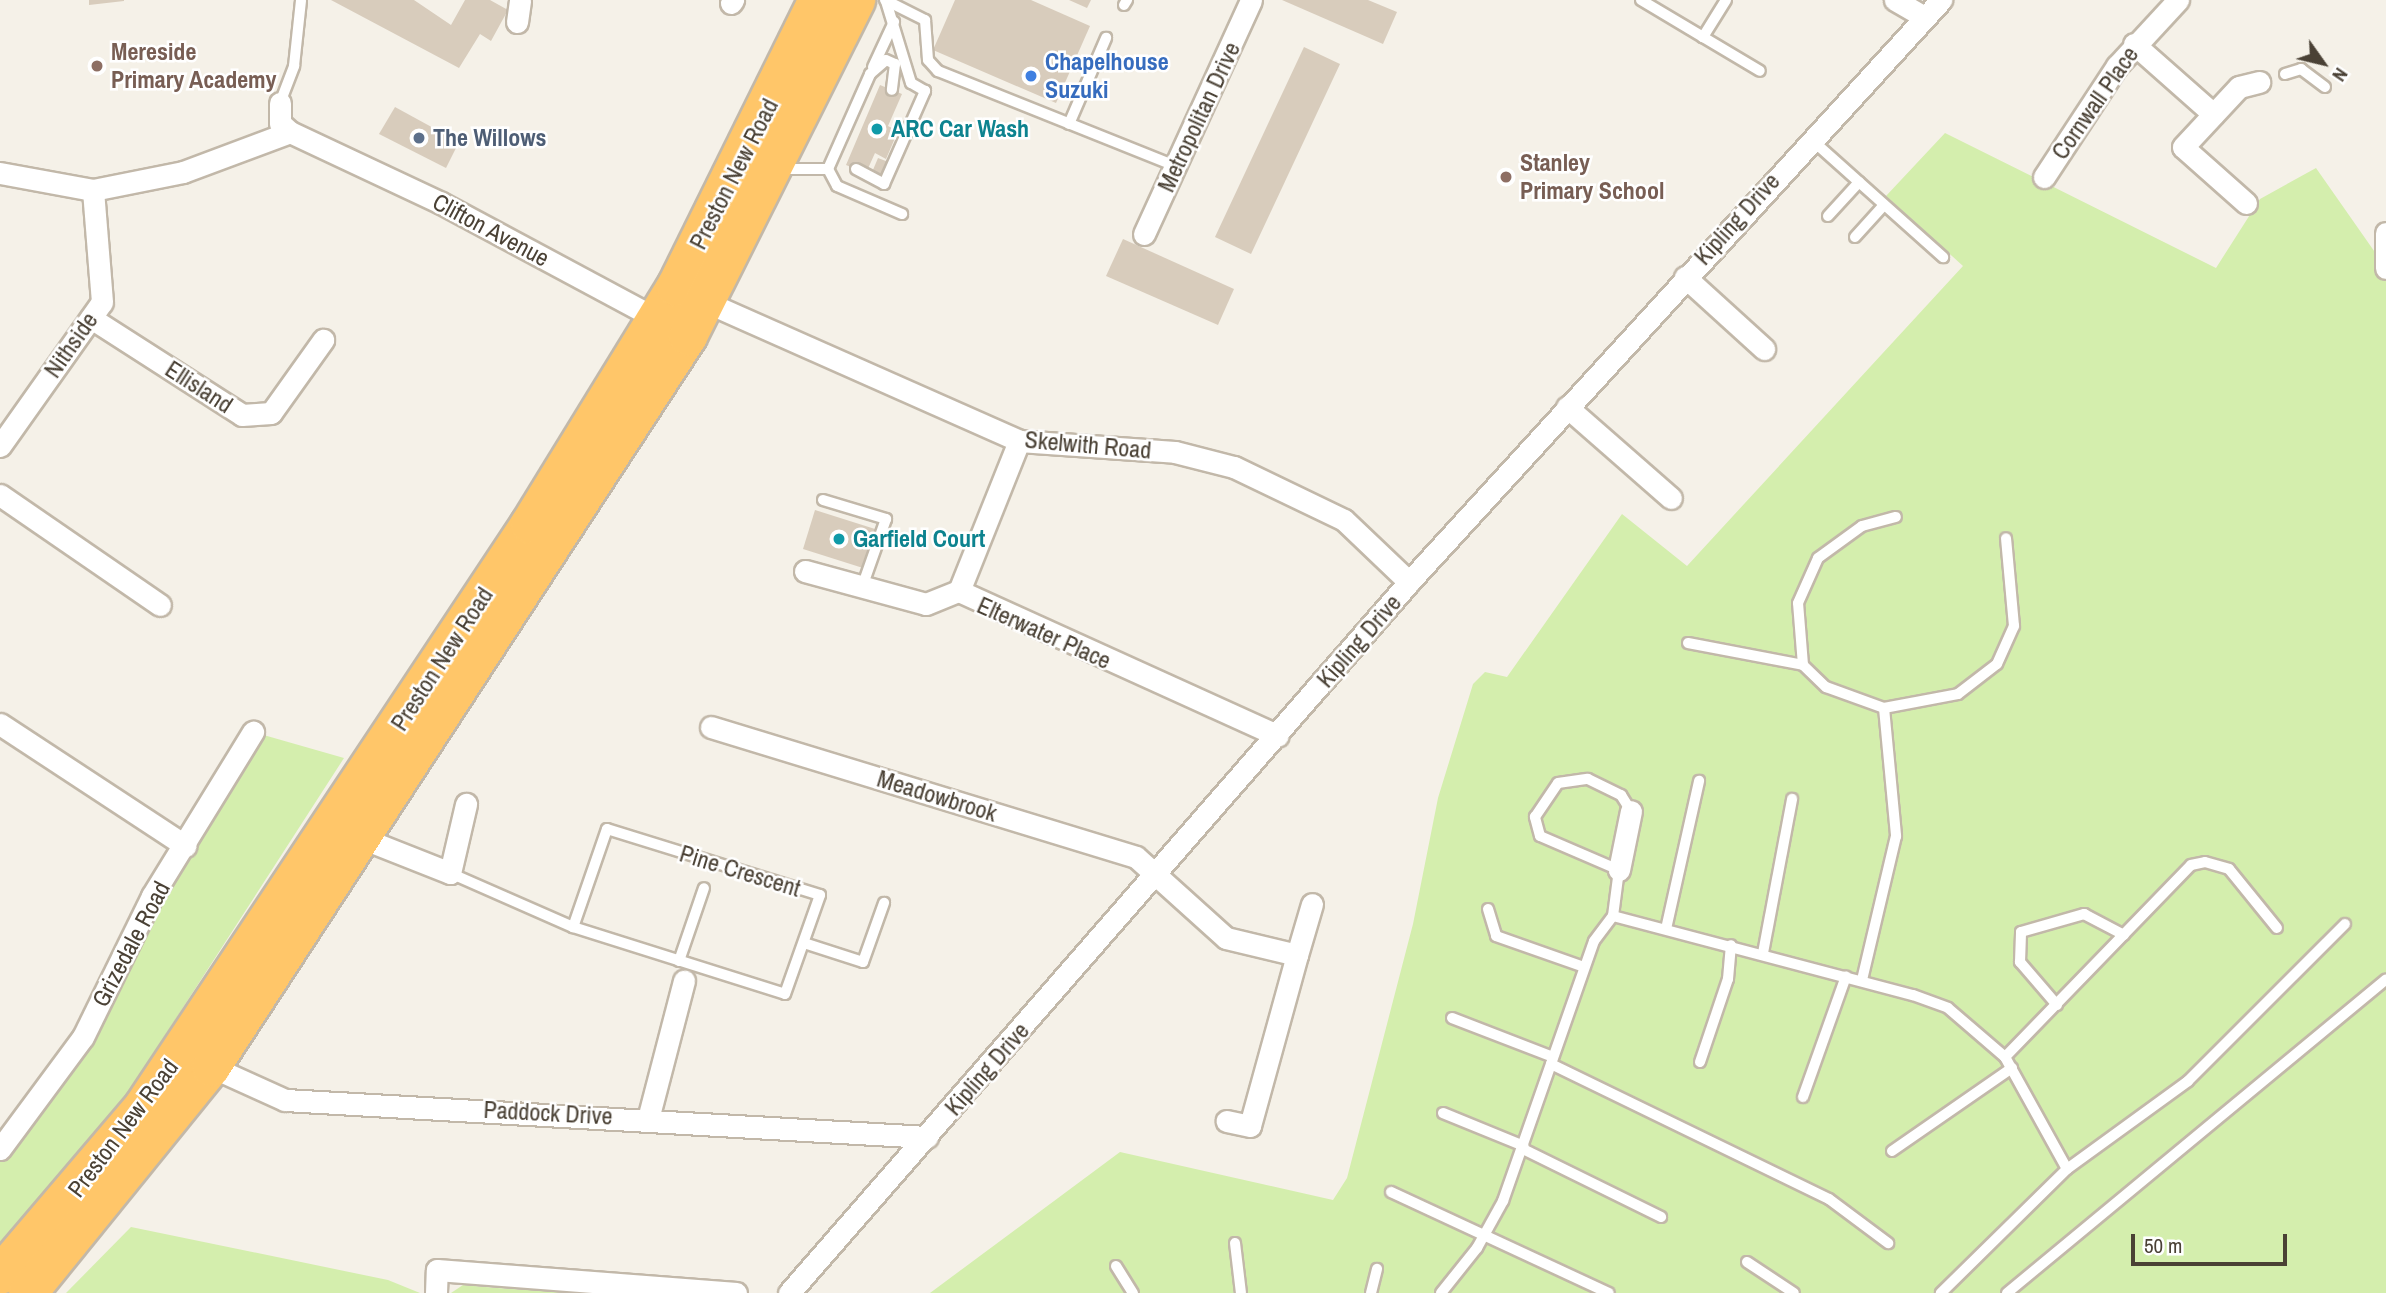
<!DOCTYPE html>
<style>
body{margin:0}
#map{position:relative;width:2386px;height:1293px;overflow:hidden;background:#f5f1e8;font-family:"Archivo Narrow",sans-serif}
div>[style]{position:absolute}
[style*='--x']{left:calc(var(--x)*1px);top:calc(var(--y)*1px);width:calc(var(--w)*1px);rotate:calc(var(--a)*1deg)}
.green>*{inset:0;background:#d4eead}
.building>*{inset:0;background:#d8ccbc}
.roads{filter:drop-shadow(2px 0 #c2b8a9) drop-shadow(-2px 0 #c2b8a9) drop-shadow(0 2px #c2b8a9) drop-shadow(0 -2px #c2b8a9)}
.lane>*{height:10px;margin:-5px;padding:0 5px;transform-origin:5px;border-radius:5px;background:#fff}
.street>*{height:21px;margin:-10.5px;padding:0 10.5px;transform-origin:10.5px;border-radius:10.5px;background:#fff}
.highway>*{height:38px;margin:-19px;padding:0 19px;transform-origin:19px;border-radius:19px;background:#ffc669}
.dots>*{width:19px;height:19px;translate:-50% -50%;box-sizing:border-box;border:4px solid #fff;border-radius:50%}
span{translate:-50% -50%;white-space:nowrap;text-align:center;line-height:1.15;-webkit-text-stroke:5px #fff;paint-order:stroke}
.education-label{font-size:24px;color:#785e54;font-weight:700}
.left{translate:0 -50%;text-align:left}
.shop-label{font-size:24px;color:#366cbe;font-weight:700}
.street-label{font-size:24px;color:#4a4135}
.culture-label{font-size:24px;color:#0d838f;font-weight:700}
.service-label{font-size:24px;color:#4e5e75;font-weight:700}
.north{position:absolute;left:2288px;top:28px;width:70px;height:70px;-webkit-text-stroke:5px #fff;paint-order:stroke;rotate:124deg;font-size:19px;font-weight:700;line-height:28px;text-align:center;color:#4a4135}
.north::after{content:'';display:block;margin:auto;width:24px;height:32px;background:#4a4135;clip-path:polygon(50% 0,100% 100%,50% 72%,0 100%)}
.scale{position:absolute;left:2131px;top:1234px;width:156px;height:32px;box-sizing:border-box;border:4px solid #4a4135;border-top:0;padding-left:9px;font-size:21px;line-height:24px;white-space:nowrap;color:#4a4135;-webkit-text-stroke:5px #fff;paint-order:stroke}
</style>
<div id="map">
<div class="green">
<i style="clip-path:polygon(1945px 133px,2216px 268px,2260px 199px,2316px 168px,2386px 268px,2386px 1293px,930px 1293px,1120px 1152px,1333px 1200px,1347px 1178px,1413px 924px,1438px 798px,1473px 684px,1485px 672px,1507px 677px,1622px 514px,1687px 566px,1963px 266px,1886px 196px)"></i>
<i style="clip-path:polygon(253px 732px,344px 758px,113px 1116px,0 1242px,0 1149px,47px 1093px)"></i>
<i style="clip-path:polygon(131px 1227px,388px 1280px,420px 1293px,66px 1293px)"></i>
<i style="clip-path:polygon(463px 1285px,497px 1288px,582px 1293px,451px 1293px)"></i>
</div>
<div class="building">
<i style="clip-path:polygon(89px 0,124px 0,124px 1px,89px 5px)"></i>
<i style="clip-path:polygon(331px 0,414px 0,451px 25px,465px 0,490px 0,508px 10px,491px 41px,480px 34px,459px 68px)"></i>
<i style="clip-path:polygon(955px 0,1031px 0,1090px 26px,1056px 103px,933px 50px)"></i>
<i style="clip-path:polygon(1069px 0,1091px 0,1087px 8px)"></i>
<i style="clip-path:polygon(1282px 0,1368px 0,1397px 12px,1383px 44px)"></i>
<i style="clip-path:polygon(1304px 47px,1340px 64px,1251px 254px,1215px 237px)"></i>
<i style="clip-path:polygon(880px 85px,902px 94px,888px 126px,898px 131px,886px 159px,875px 153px,866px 173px,846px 165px)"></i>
<i style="clip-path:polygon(395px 107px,459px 142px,446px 168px,379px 134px)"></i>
<i style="clip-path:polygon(878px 158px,891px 163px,883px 182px,870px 177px)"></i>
<i style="clip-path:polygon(1123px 239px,1234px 289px,1218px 325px,1106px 276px)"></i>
<i style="clip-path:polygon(815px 510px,875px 529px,863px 568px,803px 549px)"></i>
</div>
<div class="roads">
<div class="lane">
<i style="--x:885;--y:0;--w:45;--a:26.6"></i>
<i style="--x:925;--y:20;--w:40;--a:85.7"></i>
<i style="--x:928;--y:60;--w:15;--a:48"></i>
<i style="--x:938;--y:71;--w:255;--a:21.8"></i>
<i style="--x:1641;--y:0;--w:72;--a:30.8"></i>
<i style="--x:1726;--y:0;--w:44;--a:121.9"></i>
<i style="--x:1703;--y:37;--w:66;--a:30.8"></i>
<i style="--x:1124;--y:5;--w:6;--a:-59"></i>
<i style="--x:873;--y:67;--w:50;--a:-65"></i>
<i style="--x:2285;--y:74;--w:17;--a:-17"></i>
<i style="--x:2301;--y:69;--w:30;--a:37"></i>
<i style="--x:280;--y:103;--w:40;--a:-69"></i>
<i style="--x:294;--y:66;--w:66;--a:-83.9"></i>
<i style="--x:1069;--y:124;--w:94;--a:-66.7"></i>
<i style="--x:1812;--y:140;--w:176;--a:41.8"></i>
<i style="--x:778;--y:169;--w:50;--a:0"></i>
<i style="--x:828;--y:169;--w:104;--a:-66.1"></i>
<i style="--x:870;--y:74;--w:21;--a:-41"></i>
<i style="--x:886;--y:60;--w:10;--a:24"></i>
<i style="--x:895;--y:64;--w:26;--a:97"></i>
<i style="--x:828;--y:169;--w:19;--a:62"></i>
<i style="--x:837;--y:186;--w:71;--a:23.3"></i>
<i style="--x:856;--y:169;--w:32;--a:28"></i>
<i style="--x:884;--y:184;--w:102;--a:-66.2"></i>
<i style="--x:925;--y:91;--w:16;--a:-150"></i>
<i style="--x:911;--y:83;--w:86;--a:-107"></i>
<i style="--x:1828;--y:216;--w:46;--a:-47.6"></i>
<i style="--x:1855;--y:237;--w:43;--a:-47.8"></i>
<i style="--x:823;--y:500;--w:66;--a:16.8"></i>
<i style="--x:886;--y:519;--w:72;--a:109.4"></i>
<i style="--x:1688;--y:643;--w:117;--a:10.8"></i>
<i style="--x:1803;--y:665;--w:32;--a:44"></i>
<i style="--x:1826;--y:687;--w:62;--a:19.9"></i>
<i style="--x:1884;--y:708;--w:129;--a:84.6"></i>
<i style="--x:1896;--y:836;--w:148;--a:103.3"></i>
<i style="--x:1803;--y:665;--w:62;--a:-94.6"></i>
<i style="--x:1798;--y:603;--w:49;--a:-66"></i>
<i style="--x:1818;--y:558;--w:54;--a:-36"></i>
<i style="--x:1862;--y:526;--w:35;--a:-15"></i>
<i style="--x:1884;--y:708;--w:75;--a:-10.7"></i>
<i style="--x:1958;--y:694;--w:49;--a:-37.6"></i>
<i style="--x:1997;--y:664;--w:42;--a:-65.9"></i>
<i style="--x:2014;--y:626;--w:88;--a:-95.2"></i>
<i style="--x:450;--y:873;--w:134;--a:23.7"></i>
<i style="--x:573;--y:927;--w:222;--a:17.5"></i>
<i style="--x:785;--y:994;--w:105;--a:-70.5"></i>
<i style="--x:820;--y:895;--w:223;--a:-162.8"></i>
<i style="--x:607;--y:829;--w:104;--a:109.1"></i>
<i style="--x:1488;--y:909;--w:28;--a:73"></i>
<i style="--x:1496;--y:936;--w:93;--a:19.4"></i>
<i style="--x:1613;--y:916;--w:46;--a:-82.6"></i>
<i style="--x:1619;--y:870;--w:86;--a:-156.7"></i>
<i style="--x:1540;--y:836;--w:20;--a:-105"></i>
<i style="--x:1535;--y:817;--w:41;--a:-55.9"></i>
<i style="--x:1558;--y:783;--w:30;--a:-8"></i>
<i style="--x:1588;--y:779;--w:37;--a:26"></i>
<i style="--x:1621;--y:795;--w:19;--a:58"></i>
<i style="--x:1666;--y:929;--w:152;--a:-77.4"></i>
<i style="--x:804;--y:943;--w:62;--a:17.9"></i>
<i style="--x:863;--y:962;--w:63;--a:-70.4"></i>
<i style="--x:1763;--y:953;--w:157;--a:-79.3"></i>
<i style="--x:679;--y:961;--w:77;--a:-71.1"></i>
<i style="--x:2057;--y:1005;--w:57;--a:-130.7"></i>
<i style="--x:2020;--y:962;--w:30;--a:-88"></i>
<i style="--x:2021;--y:932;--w:66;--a:-15.9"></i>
<i style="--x:2084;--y:914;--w:45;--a:27.7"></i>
<i style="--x:1452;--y:1018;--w:108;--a:21.1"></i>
<i style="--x:2005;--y:1057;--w:267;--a:-45.9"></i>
<i style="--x:2191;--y:865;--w:14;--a:-12"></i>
<i style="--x:2205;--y:862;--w:25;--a:16"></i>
<i style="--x:2229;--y:869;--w:76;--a:50.9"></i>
<i style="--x:1700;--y:1062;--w:88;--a:-71.4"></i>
<i style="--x:1728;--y:979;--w:34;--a:-85"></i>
<i style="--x:1551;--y:1064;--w:309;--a:25.9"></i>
<i style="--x:1829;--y:1199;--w:74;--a:36.7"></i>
<i style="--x:1803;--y:1097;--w:128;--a:-70.4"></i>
<i style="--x:1443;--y:1113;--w:87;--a:22.2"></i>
<i style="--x:1523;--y:1149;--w:154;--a:26.2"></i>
<i style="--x:1892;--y:1151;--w:146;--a:-34.7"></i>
<i style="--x:2067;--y:1169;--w:150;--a:-36"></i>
<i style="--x:2188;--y:1081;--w:222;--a:-45"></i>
<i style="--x:1391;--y:1192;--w:240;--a:24.9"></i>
<i style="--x:1235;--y:1243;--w:50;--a:83.2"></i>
<i style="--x:1747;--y:1262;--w:56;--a:33.4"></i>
<i style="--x:1116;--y:1266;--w:32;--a:58"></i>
<i style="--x:1371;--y:1293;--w:25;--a:-76"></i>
<i style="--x:1441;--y:1293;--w:58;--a:-51.3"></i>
<i style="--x:1477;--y:1248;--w:54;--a:-61"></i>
<i style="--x:1503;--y:1201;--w:275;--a:-70.7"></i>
<i style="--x:1594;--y:941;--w:31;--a:-53"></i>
<i style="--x:1613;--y:916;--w:310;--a:14.8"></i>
<i style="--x:1913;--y:995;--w:37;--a:20"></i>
<i style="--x:1948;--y:1008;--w:75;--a:40.7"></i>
<i style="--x:2005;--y:1057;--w:128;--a:61"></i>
<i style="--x:2067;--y:1169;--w:177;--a:135.5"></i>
<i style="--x:2007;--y:1293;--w:492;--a:-39.6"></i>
</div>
<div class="street">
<i style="--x:1895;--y:0;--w:34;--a:30"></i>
<i style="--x:731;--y:3;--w:4;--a:-56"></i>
<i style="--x:517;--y:22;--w:22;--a:-82"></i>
<i style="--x:2134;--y:44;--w:106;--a:41.5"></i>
<i style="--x:280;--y:103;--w:20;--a:90"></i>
<i style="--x:280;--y:123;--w:13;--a:42"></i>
<i style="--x:0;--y:173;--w:95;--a:10.4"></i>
<i style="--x:93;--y:190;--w:92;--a:-11.3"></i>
<i style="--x:183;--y:172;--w:114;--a:-20.5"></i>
<i style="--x:290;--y:132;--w:167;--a:25.2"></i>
<i style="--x:441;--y:203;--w:254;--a:28.2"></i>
<i style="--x:2044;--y:177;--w:133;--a:-56.7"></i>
<i style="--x:2117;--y:66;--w:90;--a:-47.3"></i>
<i style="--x:2246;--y:203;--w:84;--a:-138.4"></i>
<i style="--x:2183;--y:147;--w:82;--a:-47"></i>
<i style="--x:2239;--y:87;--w:21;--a:-14"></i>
<i style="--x:2386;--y:233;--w:35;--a:90"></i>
<i style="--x:1144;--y:234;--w:257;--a:-65.4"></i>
<i style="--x:1685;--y:277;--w:107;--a:42.3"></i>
<i style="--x:697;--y:298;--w:352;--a:23.9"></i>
<i style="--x:1019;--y:441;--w:156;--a:4"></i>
<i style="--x:1175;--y:452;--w:61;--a:14.3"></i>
<i style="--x:1234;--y:467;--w:122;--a:25.7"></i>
<i style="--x:1344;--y:520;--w:90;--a:43.6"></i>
<i style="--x:91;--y:318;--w:179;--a:32.7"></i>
<i style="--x:242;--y:415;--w:29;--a:-4"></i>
<i style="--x:271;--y:413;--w:90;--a:-54.5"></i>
<i style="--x:1567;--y:407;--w:138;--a:41.2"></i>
<i style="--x:0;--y:446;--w:176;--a:-54.7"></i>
<i style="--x:102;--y:302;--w:112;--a:-94.6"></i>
<i style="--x:0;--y:495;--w:194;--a:34.5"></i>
<i style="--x:805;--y:571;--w:125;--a:15.3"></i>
<i style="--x:926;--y:604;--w:35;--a:-22"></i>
<i style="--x:959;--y:591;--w:350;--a:24.4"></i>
<i style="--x:959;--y:591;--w:162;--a:-68.2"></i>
<i style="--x:0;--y:724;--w:222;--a:33.3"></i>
<i style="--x:711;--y:727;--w:444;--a:17"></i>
<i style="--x:1136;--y:857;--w:121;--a:42"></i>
<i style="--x:1226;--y:938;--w:73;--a:13.5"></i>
<i style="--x:1297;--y:955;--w:177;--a:105.4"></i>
<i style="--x:1250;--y:1126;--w:24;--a:-168"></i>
<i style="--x:359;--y:837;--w:98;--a:21.6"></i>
<i style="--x:450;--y:873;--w:71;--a:-76.9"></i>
<i style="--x:1619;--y:870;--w:60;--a:-78.5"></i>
<i style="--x:1297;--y:955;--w:53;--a:-73.6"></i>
<i style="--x:203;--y:1063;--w:90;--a:24.3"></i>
<i style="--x:285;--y:1100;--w:643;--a:3.3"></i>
<i style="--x:648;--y:1119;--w:143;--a:-75.4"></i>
<i style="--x:0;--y:1149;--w:139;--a:-53.5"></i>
<i style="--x:83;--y:1037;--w:157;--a:-63.9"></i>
<i style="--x:152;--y:896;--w:193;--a:-58.4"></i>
<i style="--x:436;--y:1293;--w:23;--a:-88"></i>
<i style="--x:437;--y:1270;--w:300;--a:4.4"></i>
<i style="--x:789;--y:1293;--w:943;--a:-48.91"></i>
<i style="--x:1409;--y:582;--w:789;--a:-47.57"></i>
</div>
<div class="highway">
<i style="--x:0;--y:1275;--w:221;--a:-49.6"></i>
<i style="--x:143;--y:1107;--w:700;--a:-56.42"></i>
<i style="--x:530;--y:524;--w:278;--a:-58.4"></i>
<i style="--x:676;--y:287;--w:320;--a:-63.7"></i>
<i style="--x:28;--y:1293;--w:291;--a:-51"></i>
<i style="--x:211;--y:1067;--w:873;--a:-56.87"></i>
<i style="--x:688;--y:336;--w:376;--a:-63.4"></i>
</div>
</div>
<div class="dots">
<i style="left:97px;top:66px;background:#8d6e63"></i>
<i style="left:1031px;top:76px;background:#3f7fe0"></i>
<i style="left:877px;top:129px;background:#0f9aa8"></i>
<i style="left:419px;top:138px;background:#5c6f8a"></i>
<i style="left:1506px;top:177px;background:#8d6e63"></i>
<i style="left:839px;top:539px;background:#0f9aa8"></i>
</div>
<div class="education-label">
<span class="left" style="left:111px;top:66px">Mereside<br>Primary Academy</span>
<span class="left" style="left:1520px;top:177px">Stanley<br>Primary School</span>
</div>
<div class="shop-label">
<span class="left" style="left:1045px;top:76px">Chapelhouse<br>Suzuki</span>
</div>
<div class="street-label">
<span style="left:2095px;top:103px;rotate:-55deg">Cornwall Place</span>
<span style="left:1199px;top:117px;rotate:-65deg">Metropolitan Drive</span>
<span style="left:734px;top:174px;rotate:-63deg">Preston New Road</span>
<span style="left:1737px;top:219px;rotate:-48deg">Kipling Drive</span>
<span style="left:491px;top:230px;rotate:28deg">Clifton Avenue</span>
<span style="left:71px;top:345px;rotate:-55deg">Nithside</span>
<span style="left:199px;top:387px;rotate:33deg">Ellisland</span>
<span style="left:1088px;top:445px;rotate:5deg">Skelwith Road</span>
<span style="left:1044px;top:633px;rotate:24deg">Elterwater Place</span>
<span style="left:1359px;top:641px;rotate:-49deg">Kipling Drive</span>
<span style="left:442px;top:659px;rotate:-57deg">Preston New Road</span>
<span style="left:937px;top:796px;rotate:17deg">Meadowbrook</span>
<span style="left:740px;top:871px;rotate:17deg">Pine Crescent</span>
<span style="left:131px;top:944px;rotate:-62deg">Grizedale Road</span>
<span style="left:987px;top:1069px;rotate:-49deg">Kipling Drive</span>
<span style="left:548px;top:1113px;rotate:3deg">Paddock Drive</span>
<span style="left:123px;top:1128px;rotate:-53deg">Preston New Road</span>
</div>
<div class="culture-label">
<span class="left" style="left:891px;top:129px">ARC Car Wash</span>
<span class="left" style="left:853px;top:539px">Garfield Court</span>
</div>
<div class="service-label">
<span class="left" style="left:433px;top:138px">The Willows</span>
</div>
<div class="north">N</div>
<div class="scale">50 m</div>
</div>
